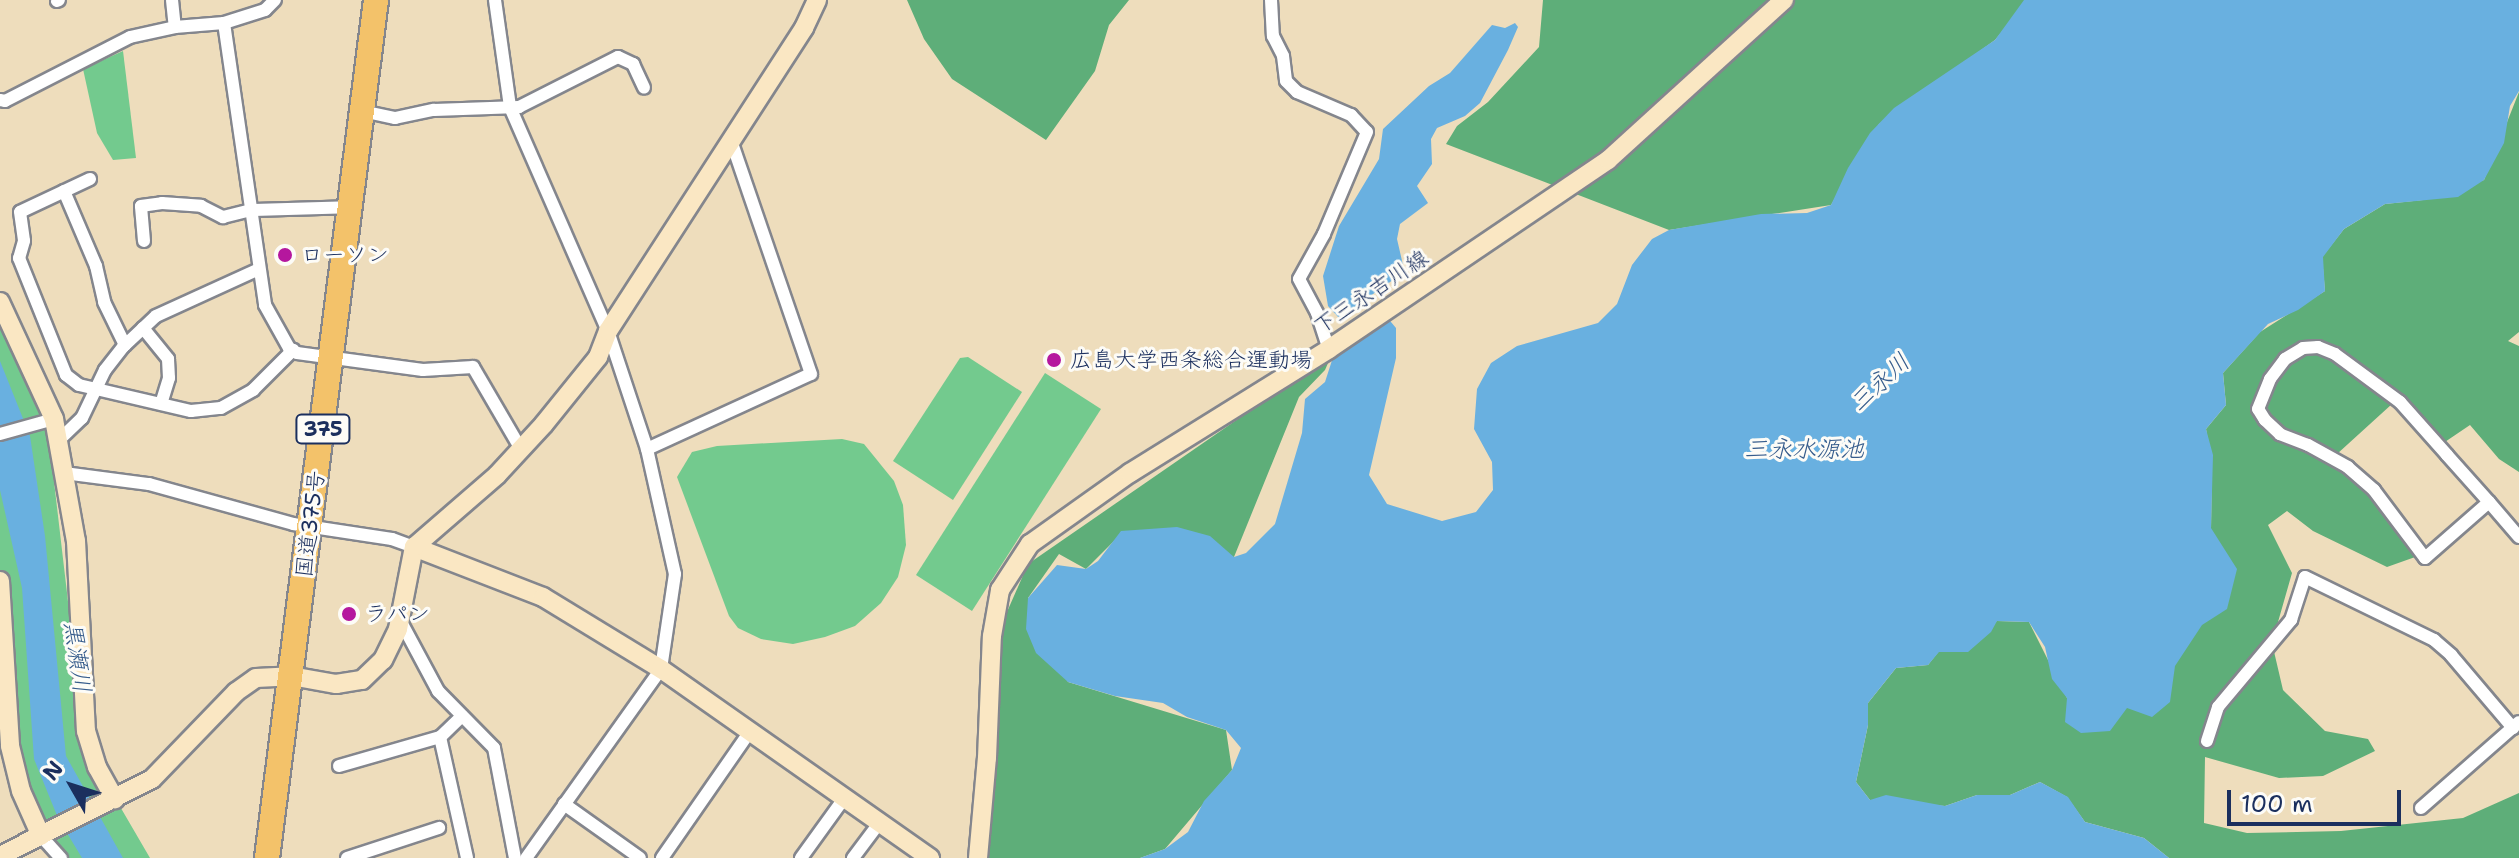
<!DOCTYPE html>
<meta charset="utf-8">
<style>
body{margin:0}
#map{position:relative;width:2519px;height:858px;overflow:hidden;background:#eeddbc;font-family:"Shantell Sans","Klee One",sans-serif}
div>[style]{position:absolute}
[style*='--x']{left:calc(var(--x)*1px);top:calc(var(--y)*1px);width:calc(var(--w)*1px);rotate:calc(var(--a)*1deg)}
.green>*{inset:0;background:#73ca8e}
.forest>*{inset:0;background:#5eae79}
.water>*{inset:0;background:#69b0e0}
.roads{filter:drop-shadow(2px 0 #84868d) drop-shadow(-2px 0 #84868d) drop-shadow(0 2px #84868d) drop-shadow(0 -2px #84868d)}
.street>*{height:12px;margin:-6px;padding:0 6px;transform-origin:6px;border-radius:6px;background:#fff}
.secondary>*{height:18px;margin:-9px;padding:0 9px;transform-origin:9px;border-radius:9px;background:#fae7c3}
.highway>*{height:24px;margin:-12px;padding:0 12px;transform-origin:12px;border-radius:12px;background:#f3c26a}
.dots>*{width:22px;height:22px;translate:-50% -50%;box-sizing:border-box;border:4px solid #fdfcf7;border-radius:50%}
span{translate:-50% -50%;white-space:nowrap;text-align:center;line-height:1.15;-webkit-text-stroke:6px #fdfcf7;paint-order:stroke}
.shield-label span{padding:2px 6px;background:#fdfcf7;border:2px solid;border-radius:6px;-webkit-text-stroke-width:0}
.shield-label{font-size:20px;color:#1b2f5e;font-weight:700}
.poi-label{font-size:22px;color:#1b2f5e}
.left{translate:0 -50%;text-align:left}
.street-label{font-size:22px;color:#1b2f5e}
.water-label{font-size:24px;color:#365c8c;font-style:italic}
.north{position:absolute;left:32px;top:746px;width:80px;height:80px;-webkit-text-stroke:6px #fdfcf7;paint-order:stroke;rotate:309deg;font-size:22px;font-weight:700;line-height:32px;text-align:center;color:#1b2f5e}
.north::after{content:'';display:block;margin:auto;width:28px;height:36px;background:#1b2f5e;clip-path:polygon(50% 0,100% 100%,50% 72%,0 100%)}
.scale{position:absolute;left:2227px;top:790px;width:174px;height:36px;box-sizing:border-box;border:4px solid #1b2f5e;border-top:0;padding-left:10px;font-size:24px;line-height:28px;white-space:nowrap;color:#1b2f5e;-webkit-text-stroke:6px #fdfcf7;paint-order:stroke}
</style>
<div id="map">
<div class="green">
<i style="clip-path:polygon(123px 51px,136px 158px,113px 160px,97px 133px,83px 69px)"></i>
<i style="clip-path:polygon(0 305px,46px 413px,69px 610px,97px 767px,150px 858px,66px 858px,30px 812px,0 630px)"></i>
<i style="clip-path:polygon(968px 357px,1022px 392px,953px 500px,893px 461px,960px 358px)"></i>
<i style="clip-path:polygon(1045px 373px,1101px 409px,972px 611px,916px 575px)"></i>
<i style="clip-path:polygon(842px 439px,864px 444px,894px 481px,903px 505px,906px 545px,898px 577px,881px 603px,855px 626px,825px 637px,793px 644px,761px 639px,738px 628px,729px 616px,677px 477px,692px 452px,717px 446px)"></i>
</div>
<div class="forest">
<i style="clip-path:polygon(907px 0,1129px 0,1109px 25px,1095px 71px,1046px 140px,952px 79px,924px 39px)"></i>
<i style="clip-path:polygon(1543px 0,2028px 0,1995px 40px,1879px 124px,1831px 205px,1669px 230px,1446px 144px,1457px 126px,1488px 102px,1539px 47px)"></i>
<i style="clip-path:polygon(2519px 92px,2519px 332px,2508px 341px,2519px 346px,2519px 472px,2499px 459px,2470px 425px,2436px 448px,2392px 404px,2337px 454px,2418px 556px,2387px 567px,2313px 531px,2287px 511px,2268px 525px,2292px 573px,2272px 643px,2283px 690px,2325px 731px,2368px 739px,2375px 751px,2323px 776px,2279px 778px,2205px 757px,2204px 823px,2247px 833px,2341px 831px,2463px 818px,2519px 793px,2519px 858px,2169px 858px,2144px 838px,2085px 822px,2067px 797px,2040px 782px,2010px 795px,1977px 795px,1945px 806px,1870px 800px,1856px 782px,1868px 725px,1868px 703px,1896px 668px,1928px 665px,1939px 651px,1997px 621px,2029px 622px,2067px 698px,2211px 529px,2212px 465px,2206px 429px,2226px 405px,2223px 373px,2260px 332px,2325px 291px,2322px 257px,2344px 229px,2385px 204px,2423px 200px,2484px 180px)"></i>
<i style="clip-path:polygon(1332px 354px,1325px 370px,1299px 397px,1234px 557px,1115px 540px,1086px 569px,1059px 554px,1028px 598px,1068px 682px,1226px 730px,1232px 770px,1165px 849px,1140px 858px,988px 858px,997px 745px,996px 637px,1028px 564px)"></i>
</div>
<div class="water">
<i style="clip-path:polygon(2024px 0,2519px 0,2519px 91px,2510px 106px,2504px 143px,2484px 180px,2458px 197px,2385px 204px,2344px 229px,2323px 257px,2325px 291px,2298px 310px,2268px 324px,2223px 373px,2226px 405px,2206px 429px,2213px 455px,2211px 528px,2237px 569px,2227px 609px,2202px 625px,2175px 666px,2170px 702px,2152px 717px,2127px 708px,2110px 731px,2081px 733px,2065px 722px,2067px 698px,2052px 679px,2045px 647px,2029px 622px,1997px 621px,1991px 632px,1968px 652px,1939px 652px,1928px 665px,1896px 668px,1868px 703px,1868px 725px,1856px 782px,1870px 800px,1886px 795px,1945px 806px,1977px 795px,2010px 795px,2040px 782px,2068px 797px,2085px 822px,2144px 838px,2169px 858px,1140px 858px,1165px 849px,1188px 832px,1204px 801px,1232px 770px,1241px 748px,1226px 730px,1187px 717px,1163px 703px,1115px 696px,1068px 682px,1036px 653px,1026px 629px,1028px 598px,1057px 565px,1086px 569px,1098px 561px,1121px 531px,1177px 527px,1210px 536px,1234px 557px,1246px 553px,1275px 524px,1302px 433px,1305px 399px,1325px 382px,1335px 351px,1386px 316px,1396px 328px,1396px 358px,1369px 475px,1387px 504px,1442px 521px,1476px 512px,1493px 490px,1492px 462px,1474px 429px,1477px 389px,1491px 363px,1517px 346px,1598px 323px,1617px 304px,1632px 265px,1652px 239px,1669px 230px,1761px 214px,1807px 213px,1831px 205px,1848px 168px,1870px 133px,1894px 108px,1995px 40px)"></i>
<i style="clip-path:polygon(1515px 23px,1518px 27px,1508px 50px,1480px 103px,1465px 116px,1437px 128px,1431px 139px,1432px 164px,1417px 186px,1428px 203px,1400px 224px,1397px 239px,1403px 265px,1400px 275px,1339px 318px,1328px 306px,1323px 276px,1339px 226px,1379px 159px,1383px 129px,1429px 86px,1450px 73px,1492px 25px,1505px 28px)"></i>
<i style="clip-path:polygon(0 361px,30px 436px,45px 536px,66px 756px,123px 858px,82px 858px,58px 818px,34px 759px,22px 588px,0 490px)"></i>
</div>
<div class="roads">
<div class="street">
<i style="--x:172;--y:0;--w:27;--a:84"></i>
<i style="--x:495;--y:0;--w:108;--a:82"></i>
<i style="--x:510;--y:107;--w:244;--a:66.4"></i>
<i style="--x:608;--y:331;--w:124;--a:71.7"></i>
<i style="--x:647;--y:449;--w:128;--a:77.4"></i>
<i style="--x:675;--y:574;--w:96;--a:98.4"></i>
<i style="--x:661;--y:669;--w:232;--a:125.5"></i>
<i style="--x:1271;--y:0;--w:36;--a:87"></i>
<i style="--x:1273;--y:36;--w:22;--a:63"></i>
<i style="--x:1283;--y:56;--w:25;--a:83"></i>
<i style="--x:1286;--y:81;--w:16;--a:45"></i>
<i style="--x:1297;--y:92;--w:59;--a:23.1"></i>
<i style="--x:1351;--y:115;--w:23;--a:47"></i>
<i style="--x:1367;--y:132;--w:111;--a:112.9"></i>
<i style="--x:1324;--y:234;--w:51;--a:119.1"></i>
<i style="--x:1299;--y:279;--w:38;--a:62"></i>
<i style="--x:1317;--y:313;--w:38;--a:72"></i>
<i style="--x:57;--y:1;--w:2;--a:-27"></i>
<i style="--x:224;--y:23;--w:285;--a:81.7"></i>
<i style="--x:265;--y:305;--w:49;--a:60.8"></i>
<i style="--x:289;--y:348;--w:9;--a:32"></i>
<i style="--x:297;--y:353;--w:127;--a:7.7"></i>
<i style="--x:423;--y:370;--w:50;--a:-3.4"></i>
<i style="--x:473;--y:367;--w:95;--a:59.7"></i>
<i style="--x:0;--y:100;--w:5;--a:11"></i>
<i style="--x:5;--y:101;--w:140;--a:-27.1"></i>
<i style="--x:130;--y:37;--w:46;--a:-12.5"></i>
<i style="--x:175;--y:27;--w:49;--a:-4.7"></i>
<i style="--x:224;--y:23;--w:43;--a:-17.6"></i>
<i style="--x:265;--y:10;--w:14;--a:-45"></i>
<i style="--x:362;--y:111;--w:34;--a:12"></i>
<i style="--x:395;--y:118;--w:40;--a:-12"></i>
<i style="--x:434;--y:110;--w:85;--a:-2"></i>
<i style="--x:519;--y:107;--w:111;--a:-26.8"></i>
<i style="--x:618;--y:57;--w:17;--a:25"></i>
<i style="--x:633;--y:64;--w:26;--a:65"></i>
<i style="--x:90;--y:179;--w:77;--a:154.8"></i>
<i style="--x:20;--y:212;--w:29;--a:82"></i>
<i style="--x:24;--y:241;--w:18;--a:106"></i>
<i style="--x:19;--y:258;--w:126;--a:68.1"></i>
<i style="--x:66;--y:375;--w:16;--a:38"></i>
<i style="--x:79;--y:385;--w:115;--a:13.1"></i>
<i style="--x:191;--y:411;--w:30;--a:-6"></i>
<i style="--x:221;--y:408;--w:37;--a:-29"></i>
<i style="--x:253;--y:390;--w:57;--a:-45"></i>
<i style="--x:64;--y:191;--w:82;--a:66.9"></i>
<i style="--x:96;--y:266;--w:37;--a:77"></i>
<i style="--x:104;--y:302;--w:48;--a:64"></i>
<i style="--x:144;--y:241;--w:35;--a:-95"></i>
<i style="--x:141;--y:206;--w:21;--a:-8"></i>
<i style="--x:162;--y:203;--w:39;--a:4"></i>
<i style="--x:201;--y:206;--w:25;--a:27"></i>
<i style="--x:223;--y:217;--w:29;--a:-14"></i>
<i style="--x:251;--y:210;--w:99;--a:-1.7"></i>
<i style="--x:143;--y:328;--w:40;--a:51"></i>
<i style="--x:168;--y:359;--w:19;--a:87"></i>
<i style="--x:169;--y:378;--w:27;--a:107"></i>
<i style="--x:0;--y:434;--w:56;--a:-15.5"></i>
<i style="--x:58;--y:441;--w:33;--a:-44"></i>
<i style="--x:82;--y:418;--w:53;--a:-64.4"></i>
<i style="--x:105;--y:370;--w:29;--a:-52"></i>
<i style="--x:123;--y:347;--w:45;--a:-43.2"></i>
<i style="--x:156;--y:316;--w:113;--a:-24.5"></i>
<i style="--x:647;--y:449;--w:180;--a:-24.6"></i>
<i style="--x:811;--y:374;--w:247;--a:-108.9"></i>
<i style="--x:64;--y:473;--w:86;--a:7.4"></i>
<i style="--x:149;--y:484;--w:149;--a:15.5"></i>
<i style="--x:293;--y:524;--w:100;--a:8.6"></i>
<i style="--x:392;--y:539;--w:23;--a:20"></i>
<i style="--x:2489;--y:502;--w:85;--a:138.8"></i>
<i style="--x:2425;--y:558;--w:85;--a:-126.9"></i>
<i style="--x:2374;--y:490;--w:35;--a:-139"></i>
<i style="--x:2348;--y:467;--w:46;--a:-151.2"></i>
<i style="--x:2308;--y:445;--w:30;--a:-159"></i>
<i style="--x:2280;--y:434;--w:21;--a:-137"></i>
<i style="--x:2265;--y:420;--w:13;--a:-122"></i>
<i style="--x:2258;--y:409;--w:32;--a:-68"></i>
<i style="--x:2270;--y:379;--w:25;--a:-53"></i>
<i style="--x:2285;--y:359;--w:21;--a:-31"></i>
<i style="--x:2303;--y:348;--w:15;--a:-4"></i>
<i style="--x:2318;--y:347;--w:18;--a:22"></i>
<i style="--x:2335;--y:354;--w:81;--a:36.4"></i>
<i style="--x:2400;--y:402;--w:71;--a:48.4"></i>
<i style="--x:2447;--y:455;--w:63;--a:48.2"></i>
<i style="--x:2489;--y:502;--w:46;--a:49.4"></i>
<i style="--x:400;--y:620;--w:81;--a:61.8"></i>
<i style="--x:438;--y:691;--w:80;--a:45.5"></i>
<i style="--x:494;--y:748;--w:112;--a:79.2"></i>
<i style="--x:462;--y:716;--w:30;--a:136"></i>
<i style="--x:440;--y:737;--w:124;--a:77.4"></i>
<i style="--x:2207;--y:741;--w:36;--a:-72"></i>
<i style="--x:2218;--y:707;--w:114;--a:-50"></i>
<i style="--x:2291;--y:620;--w:45;--a:-72"></i>
<i style="--x:2305;--y:577;--w:144;--a:26"></i>
<i style="--x:2434;--y:640;--w:23;--a:41"></i>
<i style="--x:2451;--y:655;--w:96;--a:49.7"></i>
<i style="--x:339;--y:766;--w:105;--a:-16"></i>
<i style="--x:564;--y:804;--w:93;--a:35.4"></i>
<i style="--x:2421;--y:808;--w:130;--a:-41.3"></i>
<i style="--x:41;--y:836;--w:30;--a:48"></i>
<i style="--x:347;--y:858;--w:97;--a:-18.1"></i>
<i style="--x:662;--y:858;--w:156;--a:-55.2"></i>
<i style="--x:801;--y:858;--w:75;--a:-54.2"></i>
<i style="--x:853;--y:858;--w:45;--a:-53.1"></i>
</div>
<div class="secondary">
<i style="--x:0;--y:302;--w:129;--a:65.2"></i>
<i style="--x:54;--y:419;--w:124;--a:79.8"></i>
<i style="--x:76;--y:541;--w:190;--a:87"></i>
<i style="--x:86;--y:731;--w:38;--a:73"></i>
<i style="--x:97;--y:767;--w:37;--a:61"></i>
<i style="--x:414;--y:547;--w:138;--a:21.2"></i>
<i style="--x:543;--y:597;--w:138;--a:31.4"></i>
<i style="--x:661;--y:669;--w:329;--a:35.1"></i>
<i style="--x:0;--y:581;--w:165;--a:86.5"></i>
<i style="--x:10;--y:746;--w:46;--a:76.3"></i>
<i style="--x:21;--y:791;--w:49;--a:66"></i>
<i style="--x:0;--y:856;--w:170;--a:-26.9"></i>
<i style="--x:152;--y:779;--w:121;--a:-46"></i>
<i style="--x:236;--y:692;--w:24;--a:-35"></i>
<i style="--x:256;--y:678;--w:35;--a:-3"></i>
<i style="--x:291;--y:676;--w:46;--a:10.1"></i>
<i style="--x:336;--y:684;--w:26;--a:-9"></i>
<i style="--x:362;--y:680;--w:29;--a:-44"></i>
<i style="--x:383;--y:660;--w:34;--a:-64"></i>
<i style="--x:398;--y:629;--w:84;--a:-79"></i>
<i style="--x:414;--y:547;--w:110;--a:-40.9"></i>
<i style="--x:497;--y:475;--w:69;--a:-47.3"></i>
<i style="--x:544;--y:424;--w:86;--a:-51.1"></i>
<i style="--x:598;--y:357;--w:28;--a:-69"></i>
<i style="--x:608;--y:331;--w:361;--a:-57.1"></i>
<i style="--x:804;--y:28;--w:31;--a:-65"></i>
<i style="--x:978;--y:858;--w:100;--a:-84.9"></i>
<i style="--x:987;--y:758;--w:122;--a:-87.7"></i>
<i style="--x:992;--y:636;--w:47;--a:-80.1"></i>
<i style="--x:1000;--y:590;--w:55;--a:-56.9"></i>
<i style="--x:1030;--y:544;--w:123;--a:-35.4"></i>
<i style="--x:1130;--y:473;--w:234;--a:-31.9"></i>
<i style="--x:1329;--y:349;--w:337;--a:-34.1"></i>
<i style="--x:1608;--y:160;--w:238;--a:-42.3"></i>
</div>
<div class="highway">
<i style="--x:267;--y:858;--w:865;--a:-82.76"></i>
</div>
</div>
<div class="dots">
<i style="left:285px;top:255px;background:#b5179e"></i>
<i style="left:1054px;top:360px;background:#b5179e"></i>
<i style="left:349px;top:614px;background:#b5179e"></i>
</div>
<div class="shield-label">
<span style="left:323px;top:429px">375</span>
</div>
<div class="poi-label">
<span class="left" style="left:301px;top:255px">ローソン</span>
<span class="left" style="left:1070px;top:360px">広島大学西条総合運動場</span>
<span class="left" style="left:365px;top:614px">ラパン</span>
</div>
<div class="street-label">
<span style="left:1371px;top:292px;rotate:-34deg">下三永吉川線</span>
<span style="left:310px;top:524px;rotate:-83deg">国道375号</span>
</div>
<div class="water-label">
<span style="left:1880px;top:383px;rotate:-43deg">三永川</span>
<span style="left:1804px;top:450px">三永水源池</span>
<span style="left:77px;top:657px;rotate:82deg">黒瀬川</span>
</div>
<div class="north">N</div>
<div class="scale">100 m</div>
</div>
